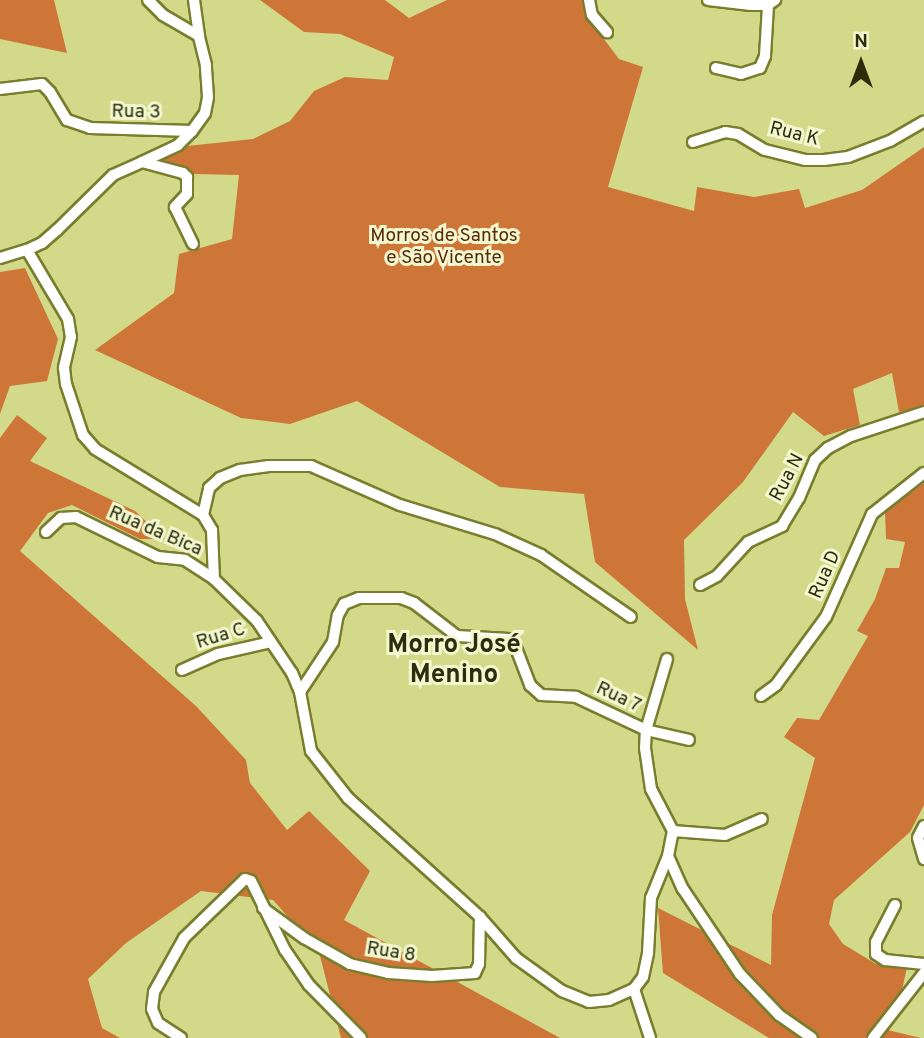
<!DOCTYPE html>
<meta charset="utf-8">
<style>
body{margin:0}
#map{position:relative;width:924px;height:1038px;overflow:hidden;background:#d2da8a;font-family:Overpass,sans-serif}
div>[style]{position:absolute}
[style*='--x']{left:calc(var(--x)*1px);top:calc(var(--y)*1px);width:calc(var(--w)*1px);rotate:calc(var(--a)*1deg)}
.forest>*{inset:0;background:#ce7637}
.roads{filter:drop-shadow(2px 0 #787e2e) drop-shadow(-2px 0 #787e2e) drop-shadow(0 2px #787e2e) drop-shadow(0 -2px #787e2e)}
.minor>*{height:10px;margin:-5px;padding:0 5px;transform-origin:5px;border-radius:5px;background:#fff}
span{translate:-50% -50%;white-space:nowrap;text-align:center;line-height:1.15;-webkit-text-stroke:6px #f2f7d0;paint-order:stroke}
.street-label{font-size:19px;color:#2b2d0c}
.park-label{font-size:19px;color:#572b08}
.district-label{font-size:26px;color:#2b2d0c;font-weight:700}
.north{position:absolute;left:826px;top:28px;width:70px;height:70px;-webkit-text-stroke:5px #f2f7d0;paint-order:stroke;rotate:0deg;font-size:19px;font-weight:700;line-height:28px;text-align:center;color:#2b2d0c}
.north::after{content:'';display:block;margin:auto;width:24px;height:32px;background:#2b2d0c;clip-path:polygon(50% 0,100% 100%,50% 72%,0 100%)}
</style>
<div id="map">
<div class="forest">
<i style="clip-path:polygon(0 0,54px 0,67px 53px,0 39px)"></i>
<i style="clip-path:polygon(260px 0,385px 0,409px 18px,447px 0,585px 0,585px 14px,619px 59px,643px 67px,608px 187px,694px 211px,697px 187px,754px 197px,799px 189px,805px 208px,862px 190px,924px 147px,924px 406px,899px 412px,892px 373px,853px 389px,860px 425px,824px 436px,793px 412px,743px 482px,684px 540px,685px 599px,698px 650px,595px 562px,584px 494px,500px 487px,357px 401px,290px 424px,241px 418px,95px 350px,174px 293px,179px 254px,232px 239px,239px 175px,194px 174px,163px 160px,187px 146px,253px 139px,290px 121px,314px 91px,345px 77px,388px 80px,394px 57px,340px 34px,304px 32px)"></i>
<i style="clip-path:polygon(25px 268px,58px 339px,47px 381px,10px 386px,0 414px,0 272px)"></i>
<i style="clip-path:polygon(17px 415px,47px 438px,30px 461px,135px 511px,165px 539px,140px 539px,72px 505px,48px 513px,20px 551px,196px 706px,246px 760px,250px 783px,287px 830px,309px 811px,370px 871px,344px 920px,560px 1038px,341px 1038px,319px 952px,273px 900px,201px 891px,126px 943px,88px 979px,102px 1028px,120px 1038px,0 1038px,0 438px)"></i>
<i style="clip-path:polygon(924px 483px,924px 805px,910px 832px,834px 900px,829px 924px,843px 944px,876px 964px,908px 963px,902px 990px,875px 1027px,921px 1038px,769px 1038px,663px 973px,658px 908px,771px 965px,772px 915px,815px 758px,784px 737px,797px 718px,819px 720px,868px 636px,857px 631px,875px 599px,886px 568px,899px 568px,905px 542px,886px 539px,885px 511px)"></i>
</div>
<div class="roads">
<div class="minor">
<i style="--x:194;--y:0;--w:36;--a:82"></i>
<i style="--x:589;--y:0;--w:15;--a:79"></i>
<i style="--x:592;--y:15;--w:23;--a:49"></i>
<i style="--x:708;--y:0;--w:43;--a:6.6"></i>
<i style="--x:751;--y:5;--w:17;--a:0"></i>
<i style="--x:768;--y:5;--w:9;--a:-36"></i>
<i style="--x:716;--y:68;--w:26;--a:13"></i>
<i style="--x:741;--y:74;--w:20;--a:-18"></i>
<i style="--x:760;--y:68;--w:13;--a:-67"></i>
<i style="--x:765;--y:56;--w:51;--a:-86.6"></i>
<i style="--x:0;--y:89;--w:42;--a:-6.8"></i>
<i style="--x:42;--y:84;--w:11;--a:45"></i>
<i style="--x:50;--y:92;--w:33;--a:59"></i>
<i style="--x:67;--y:120;--w:24;--a:19"></i>
<i style="--x:90;--y:128;--w:102;--a:1.7"></i>
<i style="--x:192;--y:131;--w:22;--a:-54"></i>
<i style="--x:205;--y:113;--w:16;--a:-79"></i>
<i style="--x:208;--y:97;--w:32;--a:-94"></i>
<i style="--x:206;--y:65;--w:30;--a:-104"></i>
<i style="--x:199;--y:36;--w:42;--a:-149.7"></i>
<i style="--x:163;--y:15;--w:21;--a:-135"></i>
<i style="--x:693;--y:142;--w:34;--a:-17"></i>
<i style="--x:725;--y:132;--w:13;--a:9"></i>
<i style="--x:738;--y:134;--w:31;--a:31"></i>
<i style="--x:765;--y:150;--w:41;--a:14"></i>
<i style="--x:805;--y:160;--w:19;--a:0"></i>
<i style="--x:824;--y:160;--w:24;--a:-7"></i>
<i style="--x:848;--y:157;--w:45;--a:-20.9"></i>
<i style="--x:890;--y:141;--w:39;--a:-30"></i>
<i style="--x:142;--y:162;--w:40;--a:-25"></i>
<i style="--x:178;--y:145;--w:20;--a:-45"></i>
<i style="--x:27;--y:250;--w:17;--a:-25"></i>
<i style="--x:42;--y:243;--w:20;--a:-41"></i>
<i style="--x:57;--y:230;--w:78;--a:-44.5"></i>
<i style="--x:113;--y:175;--w:32;--a:-24"></i>
<i style="--x:142;--y:162;--w:42;--a:15"></i>
<i style="--x:183;--y:173;--w:6;--a:45"></i>
<i style="--x:187;--y:177;--w:17;--a:90"></i>
<i style="--x:187;--y:194;--w:18;--a:133"></i>
<i style="--x:175;--y:207;--w:41;--a:64.1"></i>
<i style="--x:0;--y:258;--w:28;--a:-17"></i>
<i style="--x:27;--y:250;--w:80;--a:59.3"></i>
<i style="--x:68;--y:319;--w:18;--a:81"></i>
<i style="--x:71;--y:337;--w:32;--a:103"></i>
<i style="--x:64;--y:368;--w:16;--a:83"></i>
<i style="--x:66;--y:384;--w:54;--a:71.6"></i>
<i style="--x:83;--y:435;--w:18;--a:49"></i>
<i style="--x:95;--y:449;--w:127;--a:31.4"></i>
<i style="--x:203;--y:515;--w:17;--a:59"></i>
<i style="--x:212;--y:530;--w:49;--a:87.7"></i>
<i style="--x:203;--y:515;--w:28;--a:-77"></i>
<i style="--x:209;--y:488;--w:15;--a:-42"></i>
<i style="--x:220;--y:478;--w:22;--a:-22"></i>
<i style="--x:240;--y:470;--w:29;--a:-8"></i>
<i style="--x:269;--y:466;--w:42;--a:0"></i>
<i style="--x:311;--y:466;--w:97;--a:23.7"></i>
<i style="--x:400;--y:505;--w:99;--a:17"></i>
<i style="--x:495;--y:534;--w:51;--a:24.5"></i>
<i style="--x:541;--y:555;--w:109;--a:34.6"></i>
<i style="--x:46;--y:532;--w:21;--a:-43"></i>
<i style="--x:61;--y:518;--w:15;--a:-4"></i>
<i style="--x:76;--y:517;--w:91;--a:26"></i>
<i style="--x:158;--y:557;--w:27;--a:6"></i>
<i style="--x:185;--y:560;--w:35;--a:33"></i>
<i style="--x:214;--y:579;--w:60;--a:44.3"></i>
<i style="--x:257;--y:621;--w:63;--a:56.1"></i>
<i style="--x:292;--y:673;--w:21;--a:67"></i>
<i style="--x:300;--y:692;--w:60;--a:79.4"></i>
<i style="--x:311;--y:751;--w:60;--a:51.8"></i>
<i style="--x:348;--y:798;--w:178;--a:42"></i>
<i style="--x:480;--y:917;--w:55;--a:48.7"></i>
<i style="--x:516;--y:958;--w:57;--a:35.7"></i>
<i style="--x:562;--y:991;--w:29;--a:22"></i>
<i style="--x:589;--y:1002;--w:20;--a:-6"></i>
<i style="--x:609;--y:1000;--w:27;--a:-24"></i>
<i style="--x:634;--y:989;--w:52;--a:71.9"></i>
<i style="--x:700;--y:585;--w:19;--a:-28"></i>
<i style="--x:717;--y:576;--w:46;--a:-47.6"></i>
<i style="--x:748;--y:542;--w:38;--a:-25"></i>
<i style="--x:782;--y:526;--w:33;--a:-59"></i>
<i style="--x:799;--y:498;--w:41;--a:-67.2"></i>
<i style="--x:815;--y:460;--w:18;--a:-43"></i>
<i style="--x:828;--y:448;--w:26;--a:-28"></i>
<i style="--x:851;--y:436;--w:77;--a:-18.2"></i>
<i style="--x:182;--y:670;--w:39;--a:-24"></i>
<i style="--x:218;--y:654;--w:54;--a:-12.8"></i>
<i style="--x:300;--y:692;--w:60;--a:-56.6"></i>
<i style="--x:333;--y:642;--w:27;--a:-80"></i>
<i style="--x:338;--y:615;--w:13;--a:-61"></i>
<i style="--x:344;--y:604;--w:16;--a:-22"></i>
<i style="--x:359;--y:598;--w:42;--a:0"></i>
<i style="--x:401;--y:598;--w:14;--a:21"></i>
<i style="--x:414;--y:603;--w:54;--a:37.5"></i>
<i style="--x:457;--y:636;--w:52;--a:3.3"></i>
<i style="--x:509;--y:639;--w:11;--a:52"></i>
<i style="--x:516;--y:648;--w:40;--a:69"></i>
<i style="--x:530;--y:685;--w:15;--a:42"></i>
<i style="--x:541;--y:695;--w:35;--a:3"></i>
<i style="--x:576;--y:697;--w:77;--a:25.2"></i>
<i style="--x:646;--y:730;--w:44;--a:13.1"></i>
<i style="--x:761;--y:696;--w:19;--a:-36"></i>
<i style="--x:776;--y:685;--w:84;--a:-53.7"></i>
<i style="--x:826;--y:617;--w:113;--a:-65.9"></i>
<i style="--x:872;--y:514;--w:66;--a:-38.3"></i>
<i style="--x:924;--y:826;--w:13;--a:117"></i>
<i style="--x:918;--y:838;--w:22;--a:74"></i>
<i style="--x:673;--y:831;--w:52;--a:4.4"></i>
<i style="--x:725;--y:835;--w:40;--a:-23.4"></i>
<i style="--x:668;--y:856;--w:36;--a:66"></i>
<i style="--x:683;--y:889;--w:102;--a:56.2"></i>
<i style="--x:740;--y:974;--w:57;--a:46.4"></i>
<i style="--x:779;--y:1015;--w:40;--a:34.9"></i>
<i style="--x:895;--y:905;--w:42;--a:117.2"></i>
<i style="--x:876;--y:942;--w:12;--a:90"></i>
<i style="--x:876;--y:954;--w:11;--a:34"></i>
<i style="--x:885;--y:960;--w:39;--a:6"></i>
<i style="--x:263;--y:908;--w:51;--a:36.2"></i>
<i style="--x:304;--y:938;--w:53;--a:29.5"></i>
<i style="--x:350;--y:964;--w:39;--a:13"></i>
<i style="--x:388;--y:973;--w:44;--a:3.9"></i>
<i style="--x:432;--y:976;--w:43;--a:-4"></i>
<i style="--x:475;--y:973;--w:10;--a:-66"></i>
<i style="--x:479;--y:964;--w:47;--a:-88.8"></i>
<i style="--x:634;--y:989;--w:15;--a:-53"></i>
<i style="--x:643;--y:977;--w:25;--a:-78"></i>
<i style="--x:648;--y:953;--w:55;--a:-86.9"></i>
<i style="--x:651;--y:898;--w:45;--a:-68"></i>
<i style="--x:668;--y:856;--w:25;--a:-79"></i>
<i style="--x:673;--y:831;--w:47;--a:-117.6"></i>
<i style="--x:651;--y:789;--w:41;--a:-98.3"></i>
<i style="--x:645;--y:748;--w:18;--a:-87"></i>
<i style="--x:646;--y:730;--w:74;--a:-73.5"></i>
<i style="--x:181;--y:1038;--w:27;--a:-147"></i>
<i style="--x:158;--y:1023;--w:15;--a:-113"></i>
<i style="--x:152;--y:1009;--w:17;--a:-83"></i>
<i style="--x:154;--y:992;--w:62;--a:-60.9"></i>
<i style="--x:184;--y:938;--w:85;--a:-44"></i>
<i style="--x:245;--y:879;--w:6;--a:18"></i>
<i style="--x:251;--y:881;--w:77;--a:63.8"></i>
<i style="--x:285;--y:950;--w:42;--a:55.6"></i>
<i style="--x:309;--y:985;--w:74;--a:45.5"></i>
<i style="--x:873;--y:1038;--w:83;--a:-51.9"></i>
</div>
</div>
<div class="street-label">
<span style="left:136px;top:113px;rotate:1deg">Rua 3</span>
<span style="left:794px;top:135px;rotate:14deg">Rua K</span>
<span style="left:788px;top:478px;rotate:-62deg">Rua N</span>
<span style="left:155px;top:532px;rotate:23deg">Rua da Bica</span>
<span style="left:826px;top:575px;rotate:-66deg">Rua D</span>
<span style="left:221px;top:637px;rotate:-17deg">Rua C</span>
<span style="left:618px;top:698px;rotate:25deg">Rua 7</span>
<span style="left:391px;top:953px;rotate:9deg">Rua 8</span>
</div>
<div class="park-label">
<span style="left:444px;top:248px">Morros de Santos<br>e São Vicente</span>
</div>
<div class="district-label">
<span style="left:454px;top:661px">Morro José<br>Menino</span>
</div>
<div class="north">N</div>
</div>
